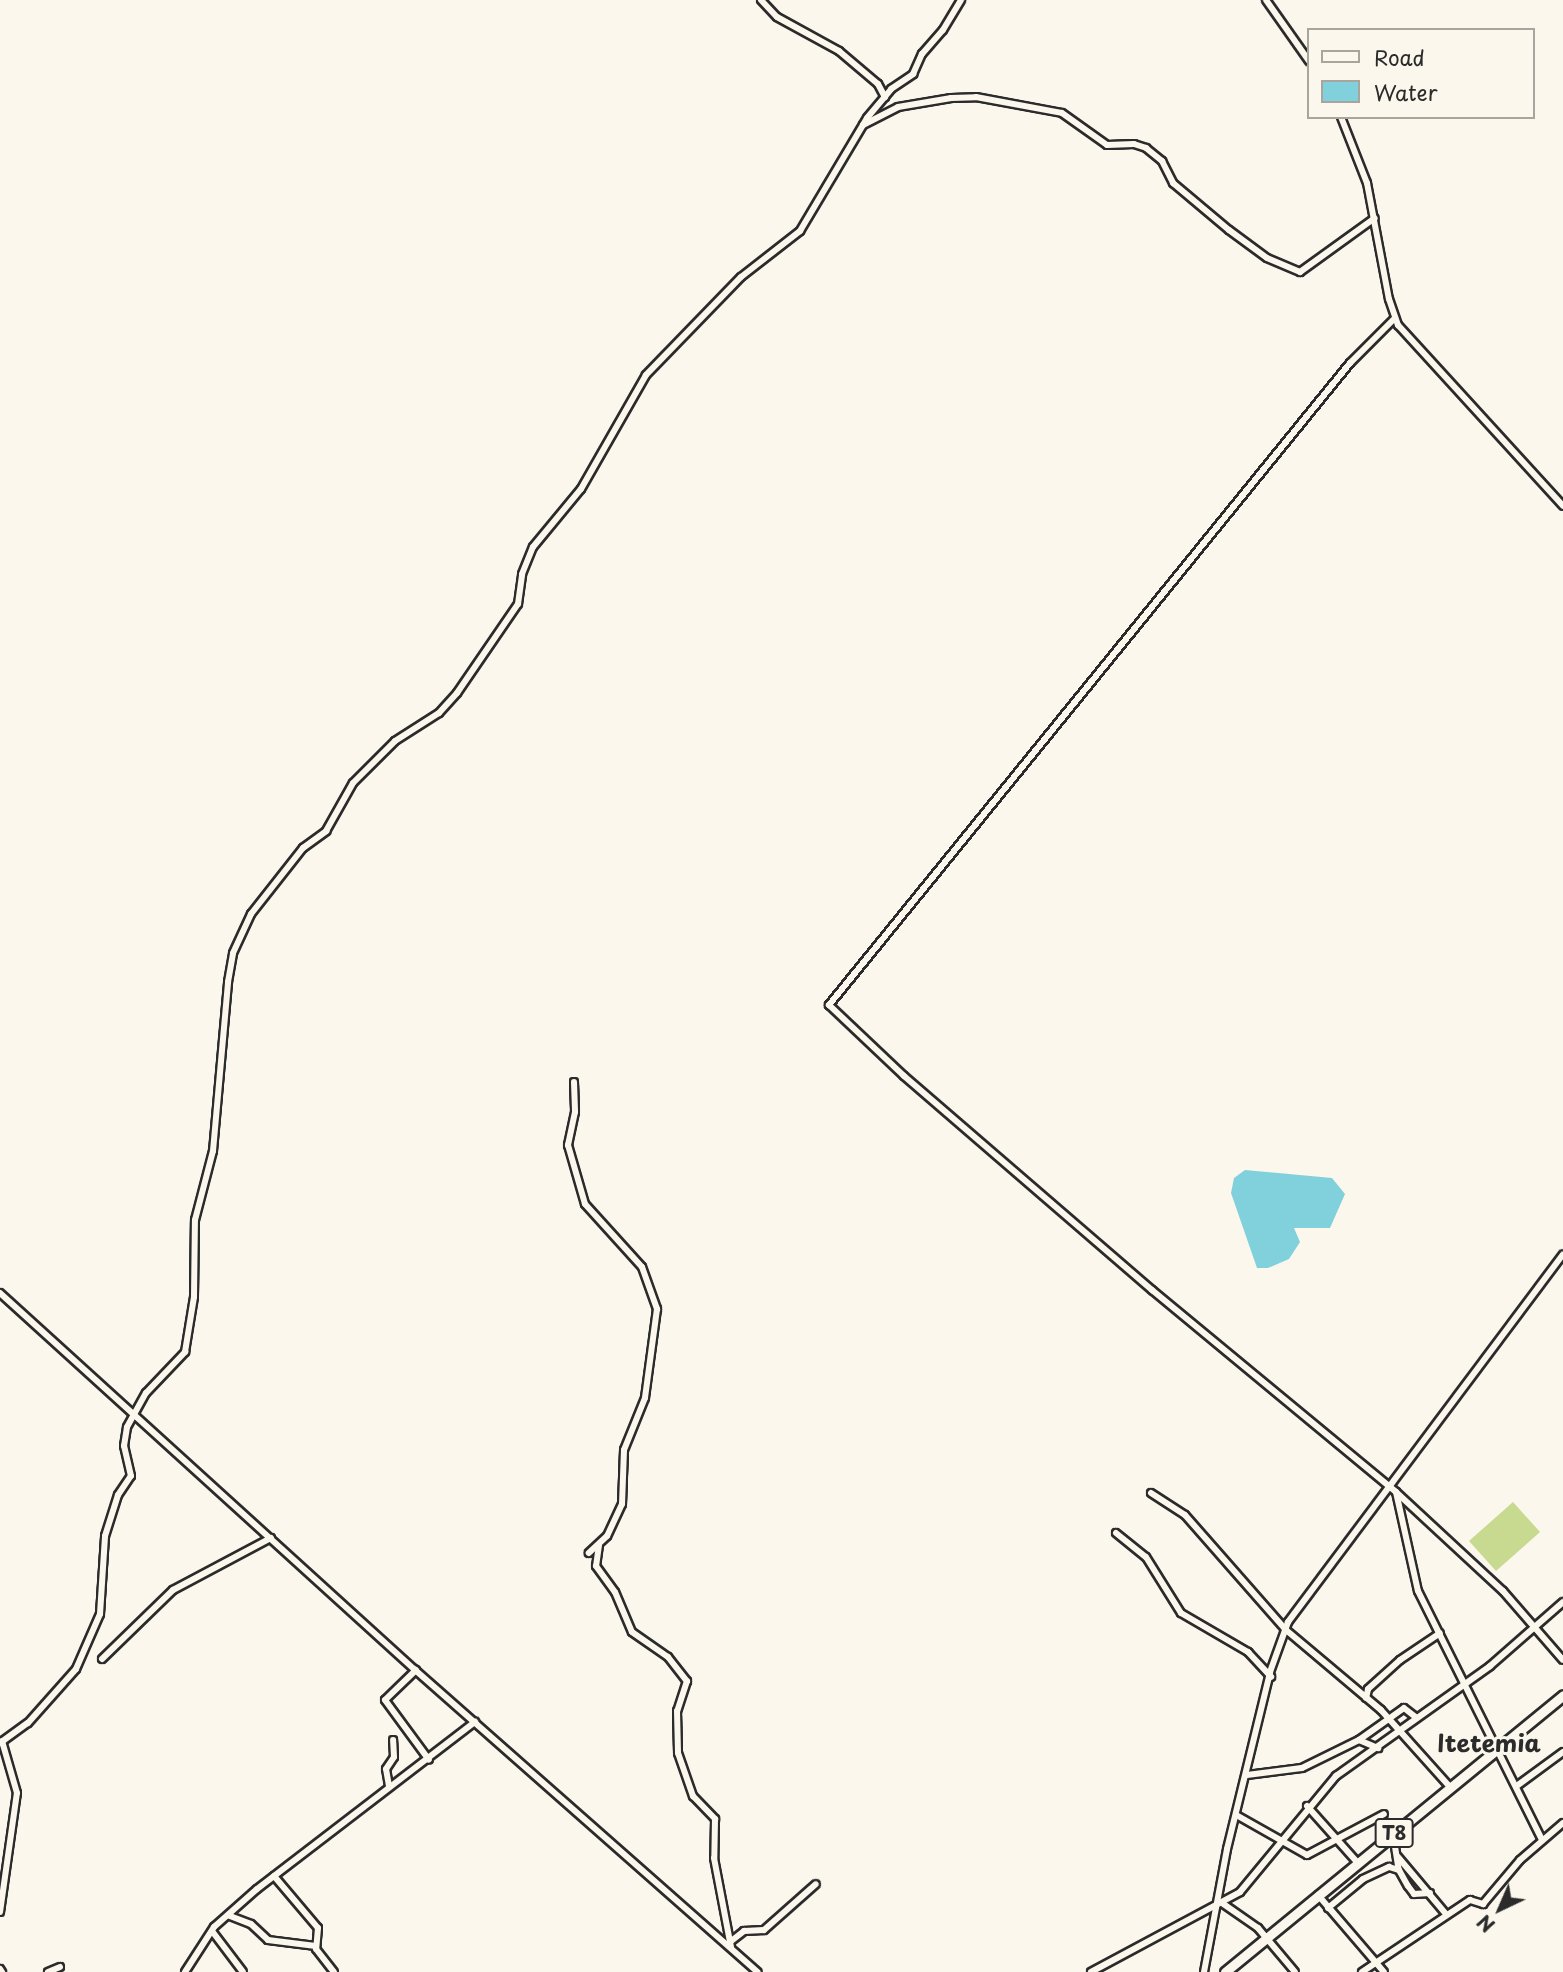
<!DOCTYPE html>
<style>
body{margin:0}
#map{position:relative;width:1563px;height:1972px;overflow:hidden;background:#fbf7ec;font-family:"Playpen Sans",sans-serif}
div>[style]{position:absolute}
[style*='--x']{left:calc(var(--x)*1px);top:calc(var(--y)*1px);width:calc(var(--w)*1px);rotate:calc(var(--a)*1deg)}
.green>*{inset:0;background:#c7da8f}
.water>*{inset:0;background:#81d1dc}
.roads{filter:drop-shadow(2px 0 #2b2b2b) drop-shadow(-2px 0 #2b2b2b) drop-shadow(0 2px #2b2b2b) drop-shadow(0 -2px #2b2b2b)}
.minor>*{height:6px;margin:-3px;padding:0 3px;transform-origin:3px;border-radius:3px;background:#fbf7ec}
.highway>*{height:9px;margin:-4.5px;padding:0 4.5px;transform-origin:4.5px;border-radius:4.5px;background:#fbf7ec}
span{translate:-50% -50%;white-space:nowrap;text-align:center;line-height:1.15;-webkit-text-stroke:6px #fbf7ec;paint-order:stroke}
.shield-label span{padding:2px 5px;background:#fbf7ec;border:2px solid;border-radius:5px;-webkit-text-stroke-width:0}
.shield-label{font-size:19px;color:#2b2b2b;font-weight:700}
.quarter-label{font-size:24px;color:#2b2b2b;font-weight:700}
.legend{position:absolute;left:1307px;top:28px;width:228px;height:91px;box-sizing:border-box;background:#fbf7ec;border:2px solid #a8a59f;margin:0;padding:9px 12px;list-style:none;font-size:21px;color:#2b2b2b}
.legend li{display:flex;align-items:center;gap:14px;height:35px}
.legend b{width:35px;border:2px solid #a8a59f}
.north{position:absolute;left:1465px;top:1874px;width:70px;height:70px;-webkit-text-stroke:5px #fbf7ec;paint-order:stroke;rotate:224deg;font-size:19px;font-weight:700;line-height:28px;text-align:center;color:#2b2b2b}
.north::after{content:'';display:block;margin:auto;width:24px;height:32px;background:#2b2b2b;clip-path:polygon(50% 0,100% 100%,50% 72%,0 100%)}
</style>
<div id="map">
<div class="green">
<i style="clip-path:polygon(1513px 1502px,1540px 1532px,1496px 1571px,1469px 1541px)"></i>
</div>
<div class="water">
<i style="clip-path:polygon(1245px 1170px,1332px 1178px,1345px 1194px,1330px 1228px,1294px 1228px,1300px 1242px,1289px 1259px,1268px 1268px,1257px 1268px,1231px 1193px,1234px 1178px)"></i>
</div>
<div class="roads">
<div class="minor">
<i style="--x:761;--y:0;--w:23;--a:47"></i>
<i style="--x:777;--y:17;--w:71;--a:28.7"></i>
<i style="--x:839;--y:51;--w:51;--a:40.2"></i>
<i style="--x:878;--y:84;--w:15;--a:62"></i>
<i style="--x:1266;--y:0;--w:75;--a:54.8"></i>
<i style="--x:1341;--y:117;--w:71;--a:68.5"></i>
<i style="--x:1367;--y:183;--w:118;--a:79.3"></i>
<i style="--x:1389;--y:299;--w:28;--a:71"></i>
<i style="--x:1398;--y:325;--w:245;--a:47.6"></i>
<i style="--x:863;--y:125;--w:39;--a:-27"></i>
<i style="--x:898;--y:107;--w:54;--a:-9.6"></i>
<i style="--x:951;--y:98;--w:25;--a:-2"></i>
<i style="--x:976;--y:97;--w:87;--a:10.5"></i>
<i style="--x:1062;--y:113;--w:55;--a:35.4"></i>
<i style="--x:1107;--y:145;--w:27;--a:-2"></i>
<i style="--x:1134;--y:144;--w:13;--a:18"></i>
<i style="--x:1146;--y:148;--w:21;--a:39"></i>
<i style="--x:1162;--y:161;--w:25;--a:63"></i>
<i style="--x:1173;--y:183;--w:73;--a:40"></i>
<i style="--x:1229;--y:230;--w:47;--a:36.4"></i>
<i style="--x:1267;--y:258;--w:36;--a:23"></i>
<i style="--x:1300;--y:272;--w:92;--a:-35.8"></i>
<i style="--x:1395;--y:318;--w:64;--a:135"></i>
<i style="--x:1350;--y:363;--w:827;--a:129.06"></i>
<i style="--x:829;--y:1005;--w:103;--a:43.4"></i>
<i style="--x:904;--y:1076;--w:328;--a:40.8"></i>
<i style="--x:1152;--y:1290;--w:317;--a:39.6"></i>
<i style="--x:1396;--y:1492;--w:146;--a:42.8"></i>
<i style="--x:1503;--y:1591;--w:91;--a:49"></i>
<i style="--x:574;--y:1082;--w:30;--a:88"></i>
<i style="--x:575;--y:1112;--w:34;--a:102"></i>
<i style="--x:568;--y:1145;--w:61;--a:73.9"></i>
<i style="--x:585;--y:1204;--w:85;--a:47.9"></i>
<i style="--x:642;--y:1267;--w:45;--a:70.3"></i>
<i style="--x:657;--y:1309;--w:90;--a:97.7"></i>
<i style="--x:645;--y:1398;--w:56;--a:112"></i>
<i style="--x:624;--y:1450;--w:54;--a:92.1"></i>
<i style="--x:622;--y:1504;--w:35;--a:115"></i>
<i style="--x:607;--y:1536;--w:25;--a:137"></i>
<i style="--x:0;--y:1293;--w:559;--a:42.25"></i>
<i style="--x:414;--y:1669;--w:458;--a:41.4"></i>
<i style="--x:1396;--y:1492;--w:101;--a:77.5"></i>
<i style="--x:1418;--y:1591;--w:278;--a:63.5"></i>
<i style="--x:1151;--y:1493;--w:40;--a:32.9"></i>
<i style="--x:1185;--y:1515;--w:153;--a:48.7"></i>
<i style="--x:1286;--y:1630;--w:124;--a:40.1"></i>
<i style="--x:1381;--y:1710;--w:105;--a:48.1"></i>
<i style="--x:1116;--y:1533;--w:38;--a:39"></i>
<i style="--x:1146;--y:1557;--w:66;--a:58"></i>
<i style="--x:1181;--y:1613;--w:78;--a:30.2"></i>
<i style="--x:1248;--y:1652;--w:34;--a:47"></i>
<i style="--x:599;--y:1545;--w:21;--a:98"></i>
<i style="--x:596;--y:1566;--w:32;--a:54"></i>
<i style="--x:615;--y:1592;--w:43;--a:67"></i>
<i style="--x:632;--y:1632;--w:44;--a:34.8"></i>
<i style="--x:668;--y:1657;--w:31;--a:52"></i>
<i style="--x:687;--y:1681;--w:32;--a:108"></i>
<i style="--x:677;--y:1711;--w:42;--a:88.6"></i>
<i style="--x:678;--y:1753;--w:46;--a:70.8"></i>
<i style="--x:693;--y:1796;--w:32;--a:46"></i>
<i style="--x:715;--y:1819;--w:39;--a:91"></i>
<i style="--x:714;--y:1858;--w:91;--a:79.2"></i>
<i style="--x:102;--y:1659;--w:99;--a:-44.2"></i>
<i style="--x:173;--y:1590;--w:111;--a:-28"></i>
<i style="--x:416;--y:1670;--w:43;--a:135.9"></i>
<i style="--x:385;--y:1700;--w:74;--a:53.7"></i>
<i style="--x:1366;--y:1698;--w:9;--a:-77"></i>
<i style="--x:1368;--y:1689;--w:43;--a:-42.2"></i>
<i style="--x:1400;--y:1660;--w:48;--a:-34"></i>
<i style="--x:1359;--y:1740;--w:55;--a:-35.4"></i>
<i style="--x:1404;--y:1708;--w:16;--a:38"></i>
<i style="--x:0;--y:1743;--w:34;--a:-36"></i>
<i style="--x:28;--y:1723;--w:72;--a:-48.4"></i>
<i style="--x:76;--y:1669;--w:60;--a:-66.4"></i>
<i style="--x:100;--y:1614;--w:78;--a:-86.3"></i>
<i style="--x:105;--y:1536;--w:43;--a:-72.4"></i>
<i style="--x:118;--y:1495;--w:23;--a:-56"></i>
<i style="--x:131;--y:1476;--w:31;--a:-103"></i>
<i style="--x:124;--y:1446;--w:19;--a:-81"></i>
<i style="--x:127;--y:1427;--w:39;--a:-61"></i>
<i style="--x:146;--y:1393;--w:57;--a:-46.4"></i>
<i style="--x:185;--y:1352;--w:56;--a:-80.7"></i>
<i style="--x:194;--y:1297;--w:77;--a:-89.3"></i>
<i style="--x:195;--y:1220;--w:71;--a:-75.4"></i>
<i style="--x:213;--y:1151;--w:170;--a:-84.9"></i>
<i style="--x:228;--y:982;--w:29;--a:-80"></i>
<i style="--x:233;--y:953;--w:43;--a:-65.2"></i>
<i style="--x:251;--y:914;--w:84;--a:-51.8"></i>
<i style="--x:303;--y:848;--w:29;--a:-36"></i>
<i style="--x:326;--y:831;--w:55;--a:-60.6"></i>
<i style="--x:353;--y:783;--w:59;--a:-45"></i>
<i style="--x:395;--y:741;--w:52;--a:-32.5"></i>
<i style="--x:439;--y:713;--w:27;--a:-48"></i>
<i style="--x:457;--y:693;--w:108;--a:-55.6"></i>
<i style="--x:518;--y:604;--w:30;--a:-82"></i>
<i style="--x:522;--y:574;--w:29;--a:-68"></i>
<i style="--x:533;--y:547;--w:75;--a:-50.4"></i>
<i style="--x:581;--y:489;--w:131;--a:-60.3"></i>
<i style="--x:646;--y:375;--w:136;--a:-45.9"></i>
<i style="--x:741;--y:277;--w:75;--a:-37.9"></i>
<i style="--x:800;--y:231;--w:131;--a:-59.3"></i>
<i style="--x:867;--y:118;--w:38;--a:-50"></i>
<i style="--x:891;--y:89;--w:27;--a:-34"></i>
<i style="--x:913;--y:74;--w:22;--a:-66"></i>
<i style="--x:922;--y:54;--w:32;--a:-49"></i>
<i style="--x:943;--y:30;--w:35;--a:-59"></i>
<i style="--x:1247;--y:1775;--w:55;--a:-7.3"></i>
<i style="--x:1302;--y:1768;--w:64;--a:-26.2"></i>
<i style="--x:1359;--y:1740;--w:21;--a:23"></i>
<i style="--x:1518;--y:1785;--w:56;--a:-36.3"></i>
<i style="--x:389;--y:1786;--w:17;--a:-100"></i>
<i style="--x:386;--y:1769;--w:14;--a:-56"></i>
<i style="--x:394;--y:1757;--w:17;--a:-93"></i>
<i style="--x:1307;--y:1806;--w:76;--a:48.2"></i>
<i style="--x:1238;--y:1816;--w:79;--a:29.5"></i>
<i style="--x:1307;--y:1855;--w:87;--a:-28"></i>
<i style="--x:1393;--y:1834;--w:36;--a:81"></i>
<i style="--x:1399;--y:1870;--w:18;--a:61"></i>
<i style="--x:1408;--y:1886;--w:10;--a:53"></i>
<i style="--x:1414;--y:1894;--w:16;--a:-4"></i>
<i style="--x:1398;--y:1857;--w:75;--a:49.9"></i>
<i style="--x:274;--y:1876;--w:68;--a:49.8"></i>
<i style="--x:318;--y:1928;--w:21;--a:95"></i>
<i style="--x:316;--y:1949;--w:29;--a:52"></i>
<i style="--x:1318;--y:1895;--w:101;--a:49.4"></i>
<i style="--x:1222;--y:1903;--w:44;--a:34.8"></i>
<i style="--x:1258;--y:1928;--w:57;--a:49.9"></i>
<i style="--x:1328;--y:1908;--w:45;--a:-39.6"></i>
<i style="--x:1363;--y:1879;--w:29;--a:-25"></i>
<i style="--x:1389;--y:1867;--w:10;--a:17"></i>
<i style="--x:0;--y:1912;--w:120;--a:-81.9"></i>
<i style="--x:17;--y:1793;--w:54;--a:-106.1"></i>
<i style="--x:230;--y:1916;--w:22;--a:21"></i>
<i style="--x:251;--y:1924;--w:23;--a:43"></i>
<i style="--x:268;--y:1940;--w:48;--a:7.1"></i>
<i style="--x:212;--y:1931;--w:51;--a:52.9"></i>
<i style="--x:730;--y:1942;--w:18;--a:-38"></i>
<i style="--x:744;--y:1931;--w:20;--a:-3"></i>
<i style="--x:764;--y:1930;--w:69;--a:-41.5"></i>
<i style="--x:0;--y:1969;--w:4;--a:56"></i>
<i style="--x:48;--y:1972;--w:13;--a:-23"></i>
<i style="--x:185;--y:1972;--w:54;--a:-57.2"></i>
<i style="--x:214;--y:1927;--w:57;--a:-41.5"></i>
<i style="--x:257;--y:1889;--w:275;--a:-37.5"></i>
<i style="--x:1091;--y:1972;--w:169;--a:-28.2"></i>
<i style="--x:1240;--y:1892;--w:151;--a:-50.4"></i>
<i style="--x:1336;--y:1776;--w:189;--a:-35.5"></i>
<i style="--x:1490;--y:1666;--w:97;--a:-41.2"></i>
<i style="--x:1204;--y:1972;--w:125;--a:-79.4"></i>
<i style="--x:1227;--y:1849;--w:182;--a:-76.3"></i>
<i style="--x:1270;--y:1672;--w:53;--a:-70.2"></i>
<i style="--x:1288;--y:1622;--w:459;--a:-53.2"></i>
<i style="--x:1362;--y:1972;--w:130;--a:-33.7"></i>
<i style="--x:1470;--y:1900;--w:14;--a:17"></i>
<i style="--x:1483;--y:1904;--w:57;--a:-49.9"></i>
<i style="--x:1520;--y:1860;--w:57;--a:-40.7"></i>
</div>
<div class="highway">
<i style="--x:1225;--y:1972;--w:437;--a:-39.3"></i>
</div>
</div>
<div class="shield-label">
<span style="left:1394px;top:1833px">T8</span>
</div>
<div class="quarter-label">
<span style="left:1489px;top:1743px">Itetemia</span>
</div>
<ul class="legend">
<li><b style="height:9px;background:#fbf7ec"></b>Road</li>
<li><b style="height:19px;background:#81d1dc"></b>Water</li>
</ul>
<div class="north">N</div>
</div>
